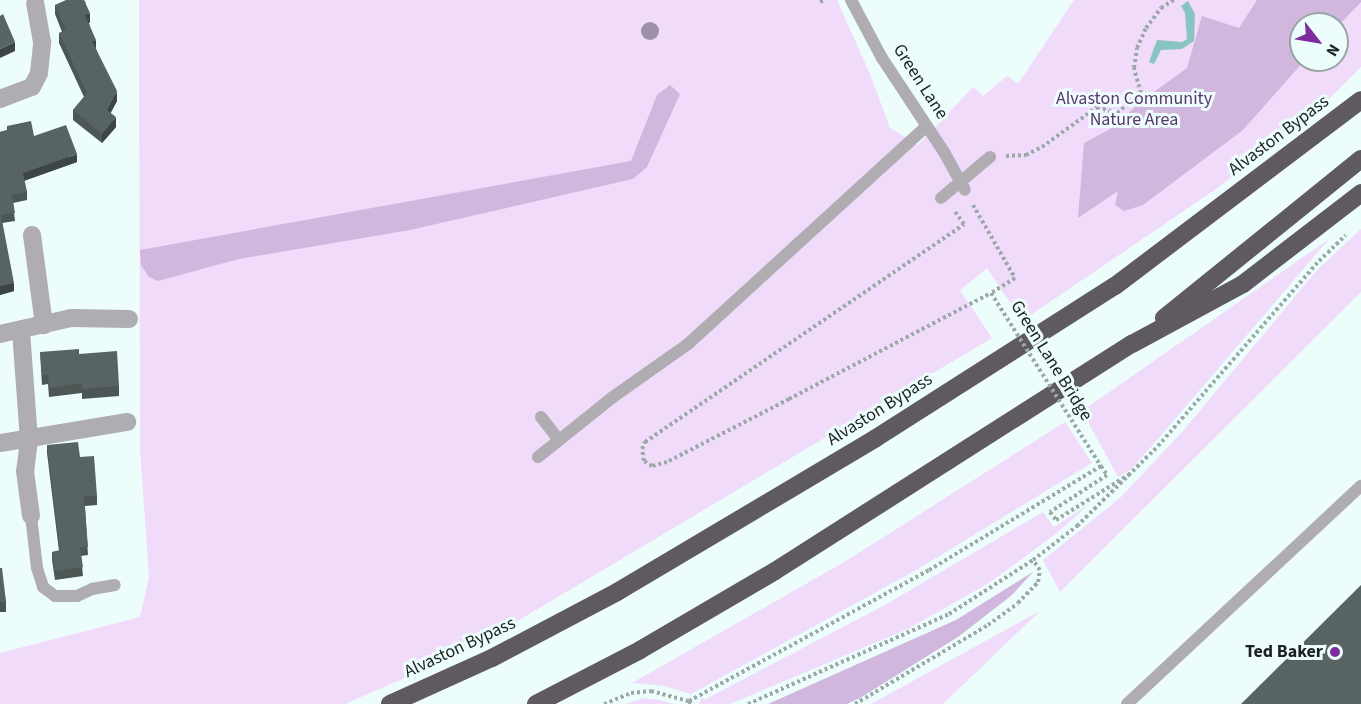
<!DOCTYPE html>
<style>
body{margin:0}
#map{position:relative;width:1361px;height:704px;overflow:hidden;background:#edfdfc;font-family:"Source Sans 3",sans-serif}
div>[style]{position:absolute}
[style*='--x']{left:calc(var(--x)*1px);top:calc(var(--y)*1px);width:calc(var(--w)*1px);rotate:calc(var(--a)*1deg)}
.green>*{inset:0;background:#f0dbfb}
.forest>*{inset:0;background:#d1b6de}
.water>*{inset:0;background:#88c5c2}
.path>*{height:4px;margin-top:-2px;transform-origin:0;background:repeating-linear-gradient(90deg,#9ca9a8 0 3px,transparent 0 6px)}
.lane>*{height:12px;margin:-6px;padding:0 6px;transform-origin:6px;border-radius:6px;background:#b0adb2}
.street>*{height:18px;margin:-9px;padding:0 9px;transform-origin:9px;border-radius:9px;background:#b0adb2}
.highway>*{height:18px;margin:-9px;padding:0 9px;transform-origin:9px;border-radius:9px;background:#5f5962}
.path-bridge>*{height:4px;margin-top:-2px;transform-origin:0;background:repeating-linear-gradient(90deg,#9ca9a8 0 3px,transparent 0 6px)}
.trees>*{width:18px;height:18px;margin:-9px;border-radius:50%;background:#9c90ac}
.wall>*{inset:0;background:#4b5655}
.shaded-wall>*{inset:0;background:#3d4645}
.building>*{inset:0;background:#576463}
.dots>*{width:16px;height:16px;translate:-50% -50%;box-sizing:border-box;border:3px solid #edfdfc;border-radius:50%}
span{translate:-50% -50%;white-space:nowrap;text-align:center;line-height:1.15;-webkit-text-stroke:6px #edfdfc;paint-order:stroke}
.street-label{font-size:18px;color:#1c2221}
.park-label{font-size:18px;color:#5a366a}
.poi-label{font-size:18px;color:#1c2221;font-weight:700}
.right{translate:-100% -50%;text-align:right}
.north{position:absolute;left:1289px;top:12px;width:60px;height:60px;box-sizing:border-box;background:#edfdfc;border:2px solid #99a5a4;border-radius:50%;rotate:121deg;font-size:16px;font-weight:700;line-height:24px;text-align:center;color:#1c2221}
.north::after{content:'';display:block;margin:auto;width:21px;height:27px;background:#7d2d9d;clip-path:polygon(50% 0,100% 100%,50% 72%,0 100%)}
</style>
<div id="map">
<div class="green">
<i style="clip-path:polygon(evenodd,139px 0,837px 0,870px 74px,890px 128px,918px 145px,973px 87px,983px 96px,1007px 76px,1018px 84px,1074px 0,1361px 0,1361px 67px,1331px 97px,1219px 187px,1022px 321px,987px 268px,960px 290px,992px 338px,469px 650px,345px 704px,0 704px,0 653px,140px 617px,149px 577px,140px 450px,139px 0,1301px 24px,1337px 24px,1337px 60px,1301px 60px,1301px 24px)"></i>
<i style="clip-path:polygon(1361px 229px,1361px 292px,1060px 592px,1043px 560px,1120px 498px,1182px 432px,1318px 269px)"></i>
<i style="clip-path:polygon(1329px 239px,1152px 446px,1130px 470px,1118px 477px,1082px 411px)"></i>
<i style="clip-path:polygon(1065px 422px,1092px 463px,918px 569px,691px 694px,664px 686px,632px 683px,846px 561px)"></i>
<i style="clip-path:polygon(1088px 505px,1057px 533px,989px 583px,908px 629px,730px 704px,699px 704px,702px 698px,706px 699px,883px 606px,1043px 512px,1054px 527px)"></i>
<i style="clip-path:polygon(1040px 611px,943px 704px,871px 704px,882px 698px)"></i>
<i style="clip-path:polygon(644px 698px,659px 700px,675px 704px,625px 704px)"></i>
</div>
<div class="forest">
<i style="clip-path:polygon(1257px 0,1361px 0,1361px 2px,1337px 27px,1337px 24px,1301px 24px,1301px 60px,1305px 60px,1243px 130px,1143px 205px,1124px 211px,1115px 205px,1118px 191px,1078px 218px,1084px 143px,1110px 129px,1143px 100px,1187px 68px,1202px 16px,1239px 28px)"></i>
<i style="clip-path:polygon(670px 85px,680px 94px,647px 167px,633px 179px,410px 230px,239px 259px,158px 281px,149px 277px,141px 265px,140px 250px,631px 161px,657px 95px)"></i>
<i style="clip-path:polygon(1033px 572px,1012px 595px,958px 637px,860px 698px,847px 704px,768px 704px,956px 620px)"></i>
</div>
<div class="water">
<i style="clip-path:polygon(1188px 1px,1195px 14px,1194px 41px,1182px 49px,1161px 50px,1154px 64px,1149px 62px,1157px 40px,1182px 42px,1187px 39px,1185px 13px,1181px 6px)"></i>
</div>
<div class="path">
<i style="--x:820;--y:2;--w:4;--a:-27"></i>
<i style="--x:1006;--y:156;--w:20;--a:-3"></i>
<i style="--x:1026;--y:155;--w:18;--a:-27"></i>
<i style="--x:1042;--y:147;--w:68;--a:-36"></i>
<i style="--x:1097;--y:107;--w:21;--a:17"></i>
<i style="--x:1117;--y:113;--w:31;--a:-40"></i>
<i style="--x:1141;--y:93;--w:26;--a:-106"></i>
<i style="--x:1134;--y:68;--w:20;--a:-81"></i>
<i style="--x:1137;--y:48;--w:22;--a:-66"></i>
<i style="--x:1146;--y:28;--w:25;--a:-53"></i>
<i style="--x:1161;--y:8;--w:15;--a:-32"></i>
<i style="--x:973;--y:205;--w:84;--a:60.1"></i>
<i style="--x:1015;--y:278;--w:28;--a:148"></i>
<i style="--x:789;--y:399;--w:137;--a:152.7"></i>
<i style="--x:667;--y:462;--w:16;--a:165"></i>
<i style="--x:652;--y:466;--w:9;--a:-148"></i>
<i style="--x:644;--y:461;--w:12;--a:-99"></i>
<i style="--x:642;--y:449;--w:8;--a:-67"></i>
<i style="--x:645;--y:442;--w:386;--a:-34.3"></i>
<i style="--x:964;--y:224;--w:17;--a:-126"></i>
<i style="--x:1101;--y:466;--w:11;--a:56"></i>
<i style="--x:1107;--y:475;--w:68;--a:147"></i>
<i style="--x:1050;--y:512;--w:10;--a:53"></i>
<i style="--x:1056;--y:520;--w:87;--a:-31.9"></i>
<i style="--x:689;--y:701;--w:273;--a:-28.6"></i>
<i style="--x:604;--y:704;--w:29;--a:-22"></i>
<i style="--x:631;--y:693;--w:20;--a:-6"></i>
<i style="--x:651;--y:691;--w:39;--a:15"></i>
<i style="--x:689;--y:701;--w:4;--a:56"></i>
<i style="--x:748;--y:704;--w:220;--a:-24.1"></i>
<i style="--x:949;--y:614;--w:100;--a:-32.7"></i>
<i style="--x:1033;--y:560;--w:56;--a:-37.7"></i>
<i style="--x:1077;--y:526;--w:114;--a:-44.6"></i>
<i style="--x:1158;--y:446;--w:245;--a:-49"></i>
<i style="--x:1319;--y:261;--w:37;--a:-44"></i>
<i style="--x:855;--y:704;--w:155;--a:-30.7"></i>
<i style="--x:988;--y:625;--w:37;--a:-36"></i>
<i style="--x:1018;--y:603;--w:29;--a:-46"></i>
<i style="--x:1038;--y:582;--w:12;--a:-81"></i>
<i style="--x:1040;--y:570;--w:12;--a:-125"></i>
</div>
<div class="lane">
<i style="--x:851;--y:0;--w:66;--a:61.9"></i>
<i style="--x:882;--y:58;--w:113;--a:56.6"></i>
<i style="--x:944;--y:152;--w:43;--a:61.1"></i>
<i style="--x:941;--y:198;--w:64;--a:-39.9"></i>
<i style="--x:541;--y:417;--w:29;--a:52"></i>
<i style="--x:538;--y:457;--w:96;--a:-38.7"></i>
<i style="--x:613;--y:397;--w:92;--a:-35.2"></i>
<i style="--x:688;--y:344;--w:323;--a:-42.4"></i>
<i style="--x:31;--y:516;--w:52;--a:83.4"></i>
<i style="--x:37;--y:568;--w:20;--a:72"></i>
<i style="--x:43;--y:587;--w:15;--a:37"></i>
<i style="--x:55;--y:596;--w:22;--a:0"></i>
<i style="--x:77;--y:596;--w:17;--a:-25"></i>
<i style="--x:92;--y:589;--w:23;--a:-10"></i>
<i style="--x:1127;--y:704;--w:320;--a:-43"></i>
</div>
<div class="street">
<i style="--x:0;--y:99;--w:34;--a:-21"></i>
<i style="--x:32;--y:87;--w:16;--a:-63"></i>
<i style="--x:39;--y:73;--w:31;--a:-84"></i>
<i style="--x:42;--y:42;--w:39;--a:-100"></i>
<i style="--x:32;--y:235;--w:91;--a:82.4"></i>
<i style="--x:21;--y:331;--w:109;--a:85.8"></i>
<i style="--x:29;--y:440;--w:31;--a:97"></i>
<i style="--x:25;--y:471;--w:45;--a:82.4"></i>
<i style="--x:0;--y:334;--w:73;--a:-12.7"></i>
<i style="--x:71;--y:318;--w:58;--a:1"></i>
<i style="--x:0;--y:443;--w:129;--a:-9.4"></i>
</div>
<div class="highway">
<i style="--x:1164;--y:318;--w:253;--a:-38.9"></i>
<i style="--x:390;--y:704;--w:112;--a:-24.3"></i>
<i style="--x:492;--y:658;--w:141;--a:-27.8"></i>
<i style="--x:617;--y:592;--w:301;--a:-30.7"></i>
<i style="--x:876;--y:438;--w:283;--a:-32.5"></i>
<i style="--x:1115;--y:286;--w:308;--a:-37.1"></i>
<i style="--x:536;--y:704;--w:117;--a:-27.4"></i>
<i style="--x:640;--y:650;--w:156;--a:-30.3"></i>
<i style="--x:775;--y:571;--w:423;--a:-32.5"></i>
<i style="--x:1132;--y:344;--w:126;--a:-28.4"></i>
<i style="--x:1243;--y:284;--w:149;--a:-37.6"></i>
</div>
<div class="path-bridge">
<i style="--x:789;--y:399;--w:228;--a:-27.7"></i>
<i style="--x:991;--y:293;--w:205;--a:57.6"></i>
<i style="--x:1101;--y:466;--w:201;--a:148.8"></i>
</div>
<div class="trees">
<i style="left:650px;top:31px"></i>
</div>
<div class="wall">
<i style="clip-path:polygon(85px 1px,90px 22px,89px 23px,96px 49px,117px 101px,110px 113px,116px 127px,102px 143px,73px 120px,73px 110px,84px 97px,59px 43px,59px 33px,62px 32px,55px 14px,55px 5px)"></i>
<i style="clip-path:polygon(7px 126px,34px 136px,77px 162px,24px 181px,27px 192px,27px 200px,13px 203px,15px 221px,2px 223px,14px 291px,0 295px,0 132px,7px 130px)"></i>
<i style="clip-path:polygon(40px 352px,79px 354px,119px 386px,119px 396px,82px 399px,82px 393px,49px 397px,48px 384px,42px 385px)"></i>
<i style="clip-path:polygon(47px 445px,80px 457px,97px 496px,97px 505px,85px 506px,88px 555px,81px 556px,83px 576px,55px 580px,52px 560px,52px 552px,59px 551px,47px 453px)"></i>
<i style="clip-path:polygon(0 568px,6px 602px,6px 612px,0 612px)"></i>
</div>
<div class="shaded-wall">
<i style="clip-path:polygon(90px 13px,90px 22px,85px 24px,85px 15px)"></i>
<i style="clip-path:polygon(96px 40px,96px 49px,92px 41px)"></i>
<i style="clip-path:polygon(15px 42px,15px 51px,0 58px,0 49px)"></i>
<i style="clip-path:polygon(117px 91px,117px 101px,107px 120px,107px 110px)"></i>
<i style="clip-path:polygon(116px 117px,116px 127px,102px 143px,102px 134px)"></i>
<i style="clip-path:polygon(77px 154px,77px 162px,23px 181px,23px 173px)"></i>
<i style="clip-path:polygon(14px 283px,14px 291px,0 295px,0 286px)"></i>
</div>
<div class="building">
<i style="clip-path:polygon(66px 0,84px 0,90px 13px,85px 15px,96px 40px,92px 41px,117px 91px,107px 110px,116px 117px,102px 134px,73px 110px,87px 93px,59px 33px,66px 30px,55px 5px)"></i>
<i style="clip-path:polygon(3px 14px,15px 42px,0 49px,0 16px)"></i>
<i style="clip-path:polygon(31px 121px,34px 136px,66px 125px,77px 154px,23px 173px,27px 192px,12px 195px,15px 213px,1px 215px,14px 283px,0 286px,0 132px,8px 130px,7px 126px)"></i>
<i style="clip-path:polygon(79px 349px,79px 354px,117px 351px,119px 386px,82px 389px,82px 383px,49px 388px,48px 375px,42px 375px,40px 352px)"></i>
<i style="clip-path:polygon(78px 442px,80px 457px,94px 456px,97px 496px,84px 497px,88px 547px,80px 547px,83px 567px,55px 571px,52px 552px,60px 550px,47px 445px)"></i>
<i style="clip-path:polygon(0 568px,2px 568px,6px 602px,0 602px)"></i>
<i style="clip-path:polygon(1361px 585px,1361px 704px,1241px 704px)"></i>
</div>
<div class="dots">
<i style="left:1335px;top:652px;background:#7d2d9d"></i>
</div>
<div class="street-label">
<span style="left:920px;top:82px;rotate:57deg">Green Lane</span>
<span style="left:1279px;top:136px;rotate:-37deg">Alvaston Bypass</span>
<span style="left:1051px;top:361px;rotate:58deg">Green Lane Bridge</span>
<span style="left:880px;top:410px;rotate:-32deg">Alvaston Bypass</span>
<span style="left:460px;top:648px;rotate:-25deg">Alvaston Bypass</span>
</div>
<div class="park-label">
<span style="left:1134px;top:110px">Alvaston Community<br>Nature Area</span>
</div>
<div class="poi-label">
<span class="right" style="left:1323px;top:652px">Ted Baker</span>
</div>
<div class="north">N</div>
</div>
